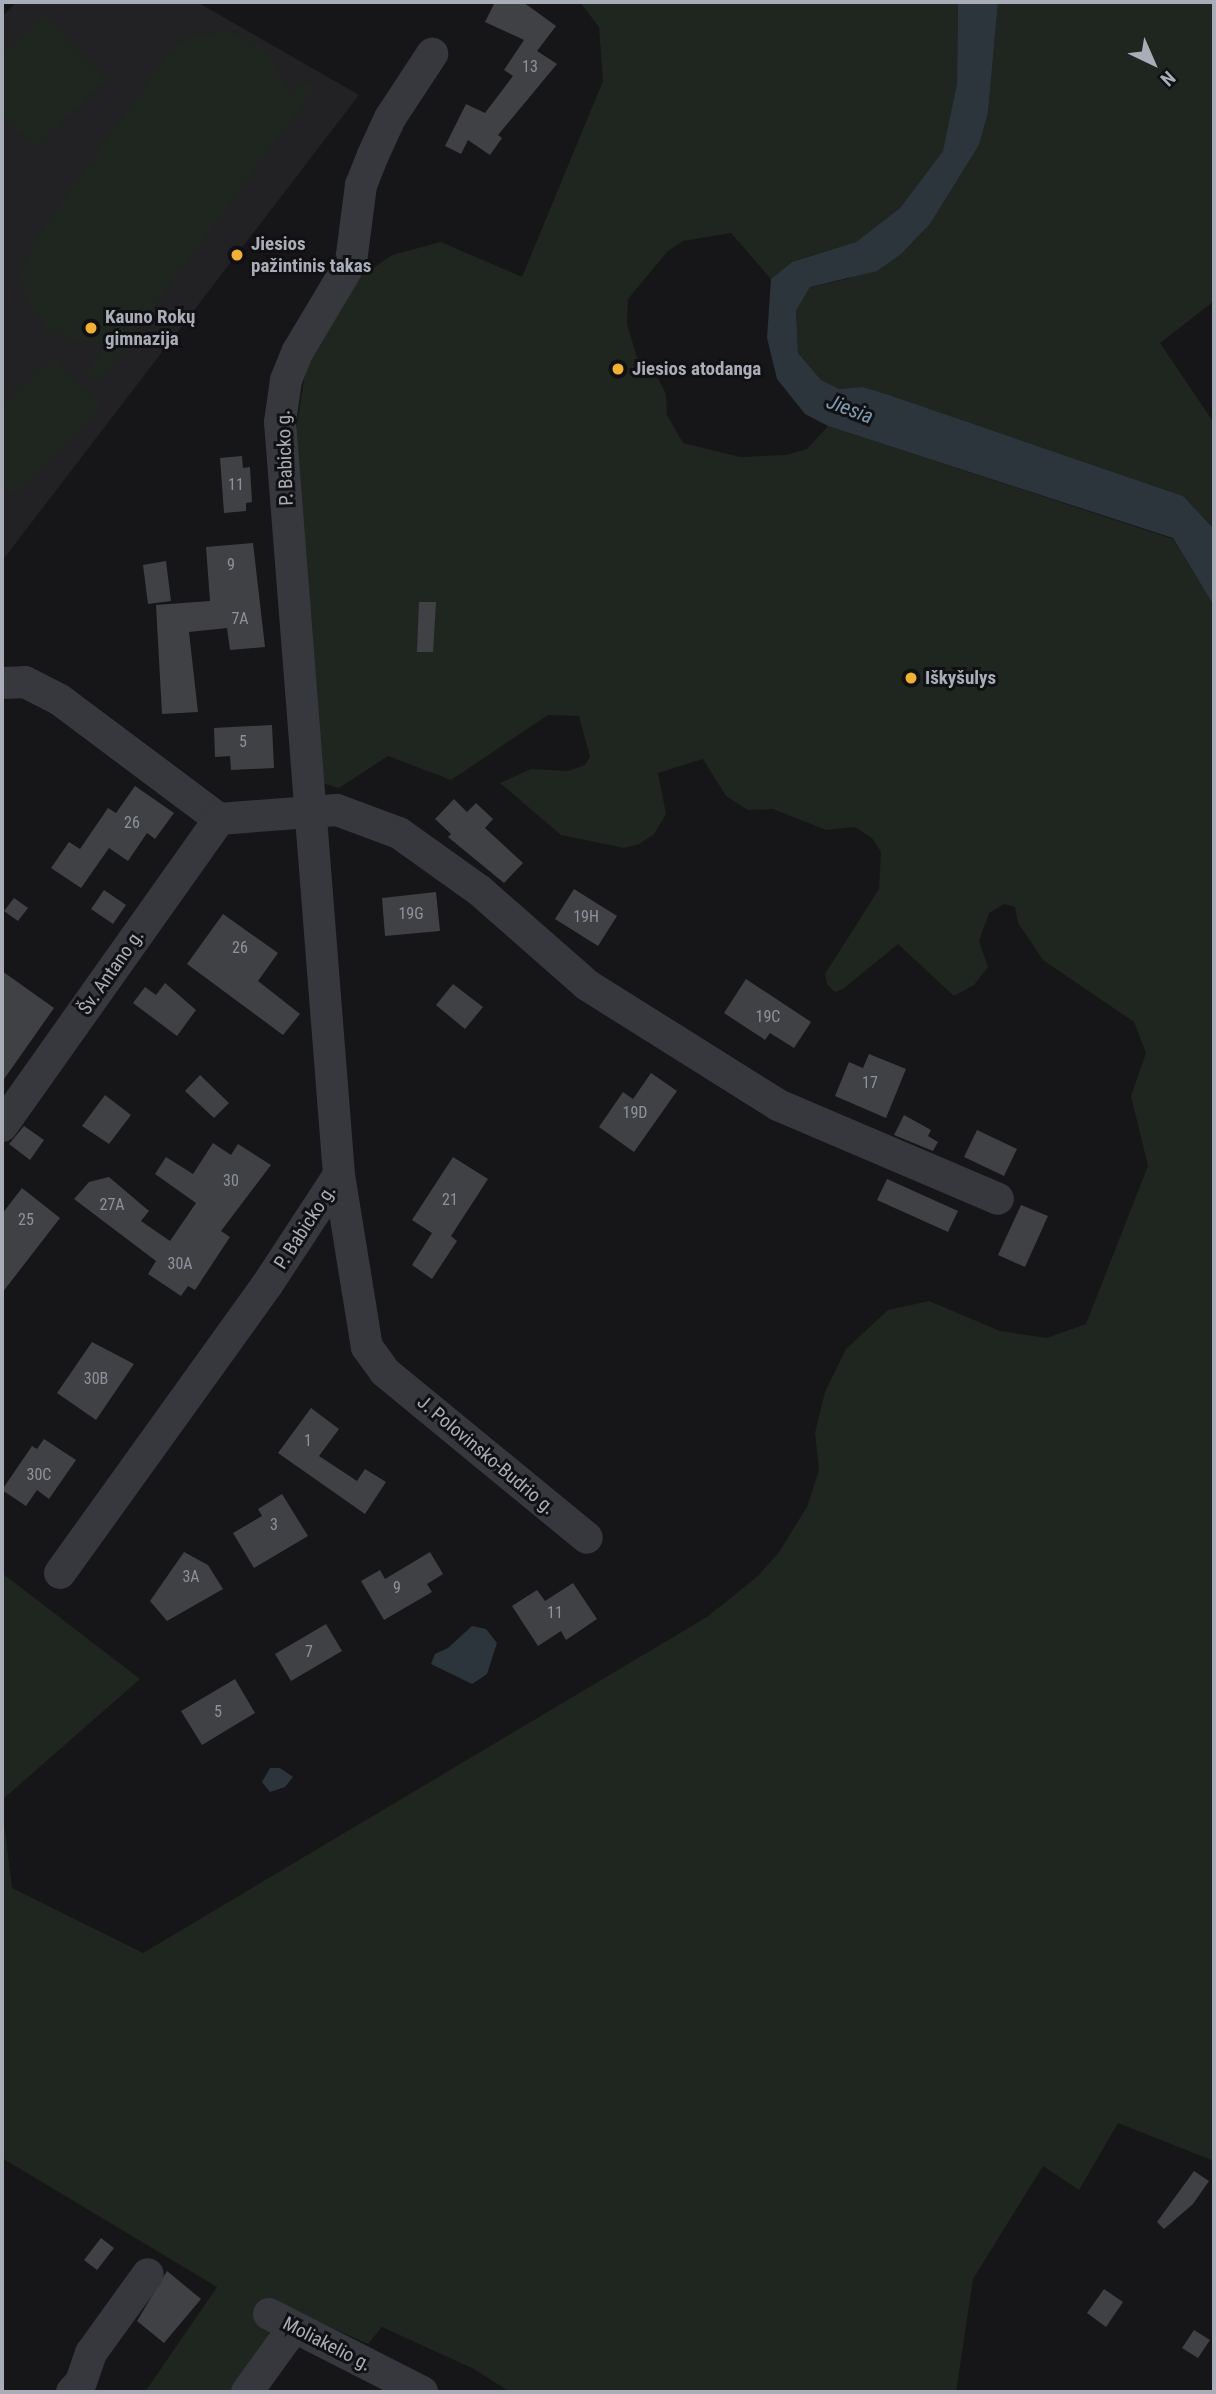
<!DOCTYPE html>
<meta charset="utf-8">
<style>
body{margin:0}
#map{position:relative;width:1216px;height:2394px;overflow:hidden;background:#161618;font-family:"Roboto Condensed",sans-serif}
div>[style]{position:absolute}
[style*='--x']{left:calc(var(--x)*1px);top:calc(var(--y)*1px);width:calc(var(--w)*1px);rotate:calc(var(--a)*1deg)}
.built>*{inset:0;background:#222225}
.green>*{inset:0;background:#1e261f}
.water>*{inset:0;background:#2c353c}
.building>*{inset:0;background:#404145}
.minor>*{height:32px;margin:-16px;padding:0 16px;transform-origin:16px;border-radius:16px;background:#37383d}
.dots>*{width:19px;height:19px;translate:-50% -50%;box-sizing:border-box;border:4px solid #111113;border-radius:50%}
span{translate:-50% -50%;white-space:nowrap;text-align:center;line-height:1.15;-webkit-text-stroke:6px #111113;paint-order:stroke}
.number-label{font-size:16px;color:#8e929b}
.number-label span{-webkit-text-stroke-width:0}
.poi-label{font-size:19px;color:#a8adb8;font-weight:700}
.left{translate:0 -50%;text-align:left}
.street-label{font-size:19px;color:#a8adb8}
.water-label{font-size:21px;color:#7f9bb3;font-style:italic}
.frame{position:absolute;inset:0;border:4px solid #a8adb8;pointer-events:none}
.north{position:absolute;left:1118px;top:28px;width:70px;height:70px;-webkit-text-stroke:5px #111113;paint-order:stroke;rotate:136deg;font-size:19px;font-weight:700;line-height:28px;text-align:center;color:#a8adb8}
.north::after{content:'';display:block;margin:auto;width:24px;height:32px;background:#a8adb8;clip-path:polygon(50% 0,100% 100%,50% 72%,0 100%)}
</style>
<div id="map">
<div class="built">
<i style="clip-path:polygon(17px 2px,197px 2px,359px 95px,2px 561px,2px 17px)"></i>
</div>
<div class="green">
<i style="clip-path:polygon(580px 2px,958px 2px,957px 84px,951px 123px,943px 151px,900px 208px,856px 242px,792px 262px,771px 279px,731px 233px,683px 241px,668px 251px,628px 299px,627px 324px,637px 358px,658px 378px,666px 394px,667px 415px,683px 443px,740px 457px,786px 455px,807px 449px,828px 426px,1173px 539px,1214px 606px,1214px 2161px,1118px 2123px,1079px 2190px,1043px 2166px,973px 2279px,956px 2392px,510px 2392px,474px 2369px,382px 2327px,368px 2344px,272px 2301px,266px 2327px,270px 2333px,238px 2392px,145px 2392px,217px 2287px,2px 2158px,2px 1806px,12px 1888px,143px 1953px,707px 1617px,758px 1576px,779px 1552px,807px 1507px,819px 1470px,815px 1433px,825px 1392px,846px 1349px,888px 1310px,929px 1301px,1000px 1331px,1047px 1338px,1086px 1324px,1148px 1166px,1131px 1096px,1146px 1053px,1134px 1022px,1043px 960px,1018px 923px,1015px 907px,1004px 904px,989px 913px,979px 941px,988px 967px,974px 985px,954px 996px,898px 944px,843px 989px,835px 992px,827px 984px,825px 974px,879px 889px,881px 852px,872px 838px,855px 827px,826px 830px,773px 809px,748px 810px,726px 796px,703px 759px,658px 773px,666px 814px,654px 834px,639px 844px,624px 848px,561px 835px,500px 783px,531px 769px,568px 771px,585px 765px,590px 757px,579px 716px,548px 715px,451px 780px,388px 756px,339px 788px,318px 782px,295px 438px,307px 360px,349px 285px,392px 255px,441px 242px,522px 277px,603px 81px,599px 27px)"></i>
<i style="clip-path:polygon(998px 2px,1214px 2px,1214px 301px,1160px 343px,1214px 423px,1214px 529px,1183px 496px,889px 395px,863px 387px,839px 389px,821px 380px,798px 353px,796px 311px,810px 287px,847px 279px,901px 254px,930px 224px,979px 145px,988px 113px)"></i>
<i style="clip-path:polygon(44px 14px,106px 80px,34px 149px,2px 115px,2px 55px)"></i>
<i style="clip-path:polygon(225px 31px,258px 43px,272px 58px,289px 93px,300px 79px,314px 89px,99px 382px,85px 374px,107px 342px,74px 341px,46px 328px,25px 297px,20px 281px,23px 266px,34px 241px,172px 48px,187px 38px)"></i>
<i style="clip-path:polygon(48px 360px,55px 360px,99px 403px,99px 411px,19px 491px,11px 492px,2px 483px,2px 406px)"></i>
<i style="clip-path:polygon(2px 1573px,140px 1679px,2px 1800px)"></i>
</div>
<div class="water">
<i style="clip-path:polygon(958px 2px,998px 2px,988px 113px,979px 145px,930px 224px,901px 254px,877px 271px,810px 287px,796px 311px,798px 353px,821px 380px,839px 389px,863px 387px,889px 395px,1183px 496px,1214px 529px,1214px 606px,1173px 538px,828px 426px,805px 414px,777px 379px,767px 338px,771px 279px,792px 262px,856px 242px,900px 208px,943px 151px,957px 84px)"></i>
<i style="clip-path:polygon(472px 1626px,486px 1629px,497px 1643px,487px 1674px,472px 1684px,431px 1664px,435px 1654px,448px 1648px)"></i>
<i style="clip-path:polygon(270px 1768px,280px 1768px,293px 1777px,285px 1787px,270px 1792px,262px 1782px)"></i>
</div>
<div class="building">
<i style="clip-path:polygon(495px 2px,523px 2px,556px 26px,537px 51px,557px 64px,498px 135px,502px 138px,490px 155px,468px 140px,461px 154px,445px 146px,466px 104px,485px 113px,513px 76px,504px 70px,524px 40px,485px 22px)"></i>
<i style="clip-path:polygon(242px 456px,243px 468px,250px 467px,252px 502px,246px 503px,246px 511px,224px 513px,220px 458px)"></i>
<i style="clip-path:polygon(253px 543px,265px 647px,230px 650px,227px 628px,189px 632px,198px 712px,162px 714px,156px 605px,210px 601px,206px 547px)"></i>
<i style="clip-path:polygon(166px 561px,171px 601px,148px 604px,143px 565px)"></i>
<i style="clip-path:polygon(419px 602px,436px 602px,433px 652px,417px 652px)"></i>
<i style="clip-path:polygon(272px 725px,274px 768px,231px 770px,230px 756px,215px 757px,214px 728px)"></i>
<i style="clip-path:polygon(135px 786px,174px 813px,155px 839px,147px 833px,128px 861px,109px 848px,81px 888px,51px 868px,69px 842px,80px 849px,108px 808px,116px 813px)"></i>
<i style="clip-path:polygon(454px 799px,467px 812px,476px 803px,493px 819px,485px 828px,523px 863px,504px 883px,448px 837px,451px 834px,435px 819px)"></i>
<i style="clip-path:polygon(574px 889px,617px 916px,598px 946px,555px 919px)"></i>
<i style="clip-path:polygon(104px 890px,126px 905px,113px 924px,91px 909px)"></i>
<i style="clip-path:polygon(436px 892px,440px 931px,385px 936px,382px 898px)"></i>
<i style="clip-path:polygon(14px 898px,28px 908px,18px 921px,4px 911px)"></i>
<i style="clip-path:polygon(223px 914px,278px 953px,258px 981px,300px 1014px,283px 1035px,187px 964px)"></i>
<i style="clip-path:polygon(2px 971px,54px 1008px,2px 1082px)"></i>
<i style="clip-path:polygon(746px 979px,811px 1022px,794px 1048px,770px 1033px,765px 1040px,724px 1013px)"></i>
<i style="clip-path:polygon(165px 983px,196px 1010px,177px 1036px,133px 1003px,145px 987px,156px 995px)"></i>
<i style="clip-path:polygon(453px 984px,483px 1007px,465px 1029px,436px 1005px)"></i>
<i style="clip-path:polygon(869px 1054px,906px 1069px,886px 1118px,835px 1096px,849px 1062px,863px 1068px)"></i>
<i style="clip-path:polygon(651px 1073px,677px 1091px,634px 1152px,599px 1127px,623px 1092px,633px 1099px)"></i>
<i style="clip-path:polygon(200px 1075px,229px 1103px,214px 1118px,185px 1091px)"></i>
<i style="clip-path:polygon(105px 1095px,131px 1115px,109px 1144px,82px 1126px)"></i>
<i style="clip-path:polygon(904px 1115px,931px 1130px,928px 1136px,938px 1142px,933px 1151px,894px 1135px)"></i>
<i style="clip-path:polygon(24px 1126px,44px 1140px,30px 1160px,9px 1144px)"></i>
<i style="clip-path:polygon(977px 1130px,1017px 1149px,1004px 1176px,964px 1157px)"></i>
<i style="clip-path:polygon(213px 1143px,231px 1155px,238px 1144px,271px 1165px,221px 1231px,230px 1237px,195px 1290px,188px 1286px,181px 1296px,148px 1274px,156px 1261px,74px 1199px,89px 1182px,109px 1177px,149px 1211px,141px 1221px,170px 1241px,196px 1203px,155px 1174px,166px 1157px,193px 1174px)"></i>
<i style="clip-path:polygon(453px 1157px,488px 1179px,451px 1236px,457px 1241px,432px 1279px,412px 1265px,432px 1233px,412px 1220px)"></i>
<i style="clip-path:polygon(887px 1179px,958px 1211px,948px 1232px,877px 1200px)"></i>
<i style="clip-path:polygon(22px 1188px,60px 1218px,2px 1293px,2px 1214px)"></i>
<i style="clip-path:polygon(1021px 1205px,1048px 1216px,1025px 1267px,998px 1255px)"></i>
<i style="clip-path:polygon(92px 1342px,134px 1364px,96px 1420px,57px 1393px)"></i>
<i style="clip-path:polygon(311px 1408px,339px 1429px,319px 1456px,357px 1481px,365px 1469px,386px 1482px,365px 1514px,278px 1453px)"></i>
<i style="clip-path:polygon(44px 1439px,76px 1460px,49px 1499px,37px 1490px,26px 1506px,2px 1490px,32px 1446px,37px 1449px)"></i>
<i style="clip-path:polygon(282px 1494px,308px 1536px,254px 1568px,233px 1533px,262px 1516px,258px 1509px)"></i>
<i style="clip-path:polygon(184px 1552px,208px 1565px,223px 1589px,167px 1621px,150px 1601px)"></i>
<i style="clip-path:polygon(430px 1552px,443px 1574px,427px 1584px,432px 1592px,384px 1620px,361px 1581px,380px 1570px,385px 1579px)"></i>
<i style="clip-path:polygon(573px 1583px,597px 1619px,566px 1640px,561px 1631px,538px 1646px,512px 1606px,537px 1590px,545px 1601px)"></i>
<i style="clip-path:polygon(326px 1624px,342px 1651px,291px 1681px,275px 1654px)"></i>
<i style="clip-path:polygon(235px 1679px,255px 1713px,202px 1745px,181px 1711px)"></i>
<i style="clip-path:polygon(1194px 2171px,1209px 2181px,1193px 2204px,1164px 2229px,1157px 2222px)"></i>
<i style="clip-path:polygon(101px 2238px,114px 2248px,97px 2270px,84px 2260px)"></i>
<i style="clip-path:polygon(167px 2271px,201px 2299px,164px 2343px,137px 2321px)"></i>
<i style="clip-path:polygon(1104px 2289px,1123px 2302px,1106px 2327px,1087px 2313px)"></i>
<i style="clip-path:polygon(1194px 2330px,1210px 2340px,1198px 2358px,1182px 2348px)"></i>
</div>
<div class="minor">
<i style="--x:2;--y:683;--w:23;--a:-2"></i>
<i style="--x:25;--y:682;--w:39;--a:27"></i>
<i style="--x:60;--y:700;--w:199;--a:36.8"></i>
<i style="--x:219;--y:819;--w:118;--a:-4.4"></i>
<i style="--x:337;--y:810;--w:66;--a:20.4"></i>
<i style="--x:399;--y:833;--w:98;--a:35.5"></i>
<i style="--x:479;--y:890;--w:144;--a:41.3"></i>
<i style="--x:587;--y:985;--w:226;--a:32.1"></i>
<i style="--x:778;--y:1105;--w:239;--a:23.1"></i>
<i style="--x:2;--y:1126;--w:376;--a:-54.7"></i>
<i style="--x:339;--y:1175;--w:174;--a:80.8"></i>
<i style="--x:367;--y:1347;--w:31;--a:54"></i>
<i style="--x:385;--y:1372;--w:261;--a:39.4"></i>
<i style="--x:60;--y:1573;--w:355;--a:-54.3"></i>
<i style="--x:267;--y:1285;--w:131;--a:-56.8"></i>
<i style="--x:339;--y:1175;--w:755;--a:-94.48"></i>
<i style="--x:280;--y:422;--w:42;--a:-81.9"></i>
<i style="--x:286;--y:380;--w:31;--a:-68"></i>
<i style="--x:298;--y:351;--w:104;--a:-59.2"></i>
<i style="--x:351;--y:262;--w:78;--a:-82.6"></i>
<i style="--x:361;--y:185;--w:32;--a:-68"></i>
<i style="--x:373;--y:155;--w:41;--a:-65.3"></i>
<i style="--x:390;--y:118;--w:77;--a:-56.7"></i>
<i style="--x:269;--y:2314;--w:172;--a:27"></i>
<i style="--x:72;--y:2392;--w:13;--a:-48"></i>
<i style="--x:81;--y:2382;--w:31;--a:-71"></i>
<i style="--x:91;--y:2353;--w:97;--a:-54.2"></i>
<i style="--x:247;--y:2392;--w:80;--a:-54.1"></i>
</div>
<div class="dots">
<i style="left:237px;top:255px;background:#f2b134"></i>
<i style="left:91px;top:328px;background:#f2b134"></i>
<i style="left:618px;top:369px;background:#f2b134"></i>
<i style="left:911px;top:678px;background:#f2b134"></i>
</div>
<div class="number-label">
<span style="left:530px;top:67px">13</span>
<span style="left:236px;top:485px">11</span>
<span style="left:231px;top:565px">9</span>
<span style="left:240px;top:619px">7A</span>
<span style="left:243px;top:742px">5</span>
<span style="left:132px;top:823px">26</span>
<span style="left:411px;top:914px">19G</span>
<span style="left:586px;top:917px">19H</span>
<span style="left:240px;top:948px">26</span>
<span style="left:768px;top:1017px">19C</span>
<span style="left:870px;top:1083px">17</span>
<span style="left:635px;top:1113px">19D</span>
<span style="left:231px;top:1181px">30</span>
<span style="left:450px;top:1200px">21</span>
<span style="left:112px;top:1205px">27A</span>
<span style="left:26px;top:1220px">25</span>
<span style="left:180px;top:1264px">30A</span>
<span style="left:96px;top:1379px">30B</span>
<span style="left:308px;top:1441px">1</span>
<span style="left:39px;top:1475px">30C</span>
<span style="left:274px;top:1525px">3</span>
<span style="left:191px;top:1577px">3A</span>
<span style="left:397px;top:1588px">9</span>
<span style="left:555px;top:1613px">11</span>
<span style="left:309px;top:1652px">7</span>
<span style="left:218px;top:1712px">5</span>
</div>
<div class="poi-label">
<span class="left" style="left:251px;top:255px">Jiesios<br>pažintinis takas</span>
<span class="left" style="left:105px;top:328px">Kauno Rokų<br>gimnazija</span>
<span class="left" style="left:632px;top:369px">Jiesios atodanga</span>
<span class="left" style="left:925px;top:678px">Iškyšulys</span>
</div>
<div class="street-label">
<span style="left:285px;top:458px;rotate:-92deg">P. Babicko g.</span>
<span style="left:111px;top:972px;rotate:-55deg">Šv. Antano g.</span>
<span style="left:305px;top:1227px;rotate:-57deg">P. Babicko g.</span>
<span style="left:486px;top:1455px;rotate:40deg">J. Polovinsko-Budrio g.</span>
<span style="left:327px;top:2344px;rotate:27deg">Moliakelio g.</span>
</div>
<div class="water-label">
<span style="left:850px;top:409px;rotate:21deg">Jiesia</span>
</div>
<div class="frame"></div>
<div class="north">N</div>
</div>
